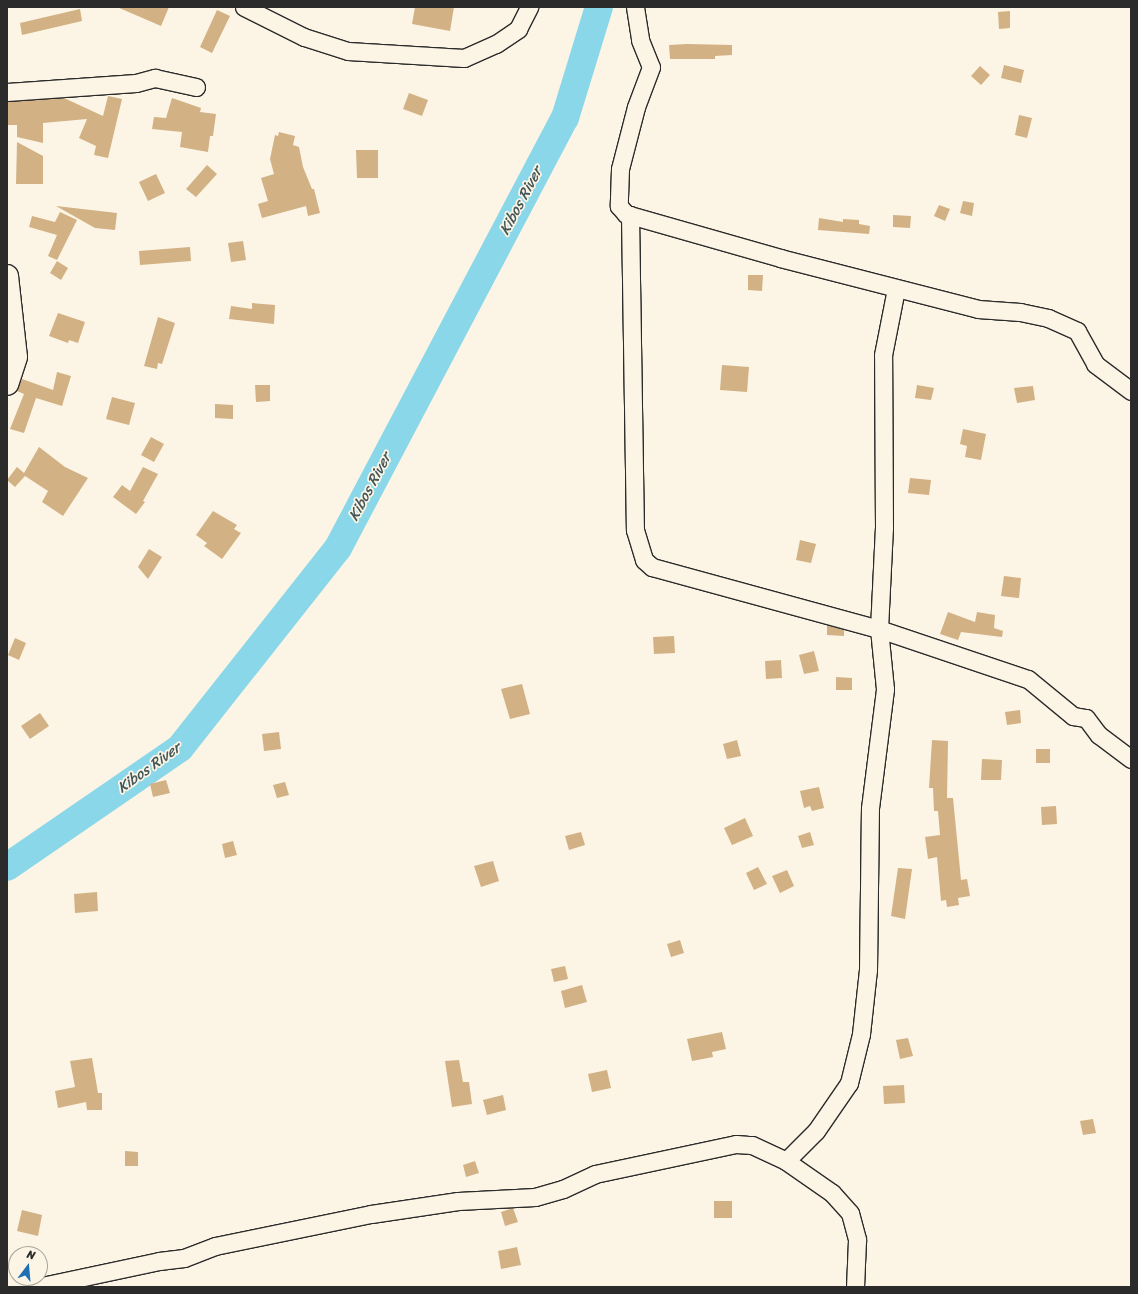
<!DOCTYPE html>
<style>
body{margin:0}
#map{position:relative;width:1138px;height:1294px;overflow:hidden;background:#fcf5e5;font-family:Sriracha,sans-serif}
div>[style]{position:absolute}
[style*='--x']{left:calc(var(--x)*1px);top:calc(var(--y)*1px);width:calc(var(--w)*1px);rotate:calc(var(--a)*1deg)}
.river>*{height:28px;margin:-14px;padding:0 14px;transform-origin:14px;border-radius:14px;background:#8ad7e9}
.building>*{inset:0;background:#d2b185}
.roads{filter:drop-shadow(1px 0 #2b2b2b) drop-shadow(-1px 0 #2b2b2b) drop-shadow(0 1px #2b2b2b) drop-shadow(0 -1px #2b2b2b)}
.street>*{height:17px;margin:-8.5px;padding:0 8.5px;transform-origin:8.5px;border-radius:8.5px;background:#fcf5e5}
.secondary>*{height:22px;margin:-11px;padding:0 11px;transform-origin:11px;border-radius:11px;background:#fcf5e5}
span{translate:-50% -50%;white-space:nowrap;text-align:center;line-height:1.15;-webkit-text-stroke:3.5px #fcf5e5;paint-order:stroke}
.water-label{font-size:15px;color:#43565a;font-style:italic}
.frame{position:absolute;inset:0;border:8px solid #2b2b2b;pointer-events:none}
.north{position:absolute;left:8px;top:1246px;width:40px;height:40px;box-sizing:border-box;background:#fcf5e5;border:1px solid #a8a49b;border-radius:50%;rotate:16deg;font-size:11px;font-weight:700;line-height:16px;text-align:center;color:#2b2b2b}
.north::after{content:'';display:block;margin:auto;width:14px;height:18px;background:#1f6fb2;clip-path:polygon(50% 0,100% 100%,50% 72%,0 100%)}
</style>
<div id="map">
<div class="river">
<i style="--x:7;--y:867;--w:210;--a:-34.5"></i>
<i style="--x:180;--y:748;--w:255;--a:-51.7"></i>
<i style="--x:338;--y:548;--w:486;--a:-62.2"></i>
<i style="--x:565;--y:118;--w:116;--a:-73"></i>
</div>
<div class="building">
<i style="clip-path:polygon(117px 7px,169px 7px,161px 26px)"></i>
<i style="clip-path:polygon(415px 7px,454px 7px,450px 31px,412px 24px)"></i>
<i style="clip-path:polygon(80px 9px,82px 21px,22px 35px,20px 23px)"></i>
<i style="clip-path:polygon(217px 10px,230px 16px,212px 53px,200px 47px)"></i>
<i style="clip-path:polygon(1010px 11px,1010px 28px,999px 29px,998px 12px)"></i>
<i style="clip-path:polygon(687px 44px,732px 45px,732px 55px,715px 56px,715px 59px,670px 59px,669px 45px)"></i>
<i style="clip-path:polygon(1004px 65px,1024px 70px,1021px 83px,1001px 78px)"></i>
<i style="clip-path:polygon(980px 66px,990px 75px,981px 85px,971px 76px)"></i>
<i style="clip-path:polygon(409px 93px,428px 100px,422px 116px,403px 109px)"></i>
<i style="clip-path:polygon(108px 96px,122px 99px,108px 158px,94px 155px,96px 146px,79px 138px,87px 119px,43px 123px,43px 143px,17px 137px,17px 125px,7px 125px,8px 102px,64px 98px,103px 116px)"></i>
<i style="clip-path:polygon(172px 98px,201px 108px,200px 112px,216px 114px,213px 136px,210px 136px,208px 152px,180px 147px,182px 132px,152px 129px,154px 117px,166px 118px)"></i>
<i style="clip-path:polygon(1019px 115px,1032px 118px,1027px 138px,1015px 135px)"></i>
<i style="clip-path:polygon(279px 132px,295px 136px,293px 145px,299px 147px,303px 167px,312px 189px,314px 189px,320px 213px,308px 216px,306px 206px,262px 218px,258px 204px,268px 201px,261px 178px,274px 174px,270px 159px,275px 135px,278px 136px)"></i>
<i style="clip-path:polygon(17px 142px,43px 156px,43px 184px,16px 184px)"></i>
<i style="clip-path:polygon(356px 150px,378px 150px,378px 178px,357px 178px)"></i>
<i style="clip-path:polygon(207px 165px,217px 174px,196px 197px,186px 189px)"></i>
<i style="clip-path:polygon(156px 174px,165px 193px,148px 201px,139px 182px)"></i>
<i style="clip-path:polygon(963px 201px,974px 203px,972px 216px,960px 213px)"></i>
<i style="clip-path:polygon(939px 205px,950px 209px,945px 221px,934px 216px)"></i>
<i style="clip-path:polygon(56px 206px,117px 213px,115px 230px,95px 228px)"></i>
<i style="clip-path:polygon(60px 212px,77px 220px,57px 260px,48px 256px,57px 235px,29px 227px,32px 216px,55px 222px)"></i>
<i style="clip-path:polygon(893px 215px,911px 216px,910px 228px,893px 227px)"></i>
<i style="clip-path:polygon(819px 218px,843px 222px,843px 219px,859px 220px,859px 224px,870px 226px,869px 234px,818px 230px)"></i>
<i style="clip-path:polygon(243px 241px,246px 260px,231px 262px,228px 243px)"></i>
<i style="clip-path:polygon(190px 247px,191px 261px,140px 265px,139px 251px)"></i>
<i style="clip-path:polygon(57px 261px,68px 268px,61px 280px,50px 273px)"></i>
<i style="clip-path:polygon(748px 275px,763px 275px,762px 291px,748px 290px)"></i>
<i style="clip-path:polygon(252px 303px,275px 305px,274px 324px,229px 319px,231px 306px,252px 309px)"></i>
<i style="clip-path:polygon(58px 313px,85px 322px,78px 343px,69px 340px,68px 343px,49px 336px)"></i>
<i style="clip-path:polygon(158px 317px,175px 323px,162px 364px,158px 363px,157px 369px,144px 366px)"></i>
<i style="clip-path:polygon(722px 365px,749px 367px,747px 392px,720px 390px)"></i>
<i style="clip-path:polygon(57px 372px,71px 376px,62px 406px,36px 398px,24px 433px,10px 429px,24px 394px,17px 391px,22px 379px,53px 390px)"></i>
<i style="clip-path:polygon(255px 385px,270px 385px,270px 401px,256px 402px)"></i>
<i style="clip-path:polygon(917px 385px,934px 388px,931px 400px,915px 398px)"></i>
<i style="clip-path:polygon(1033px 386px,1035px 400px,1017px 403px,1014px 388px)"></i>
<i style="clip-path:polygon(112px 397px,135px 403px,129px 425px,106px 419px)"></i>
<i style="clip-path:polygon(215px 404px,233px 405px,233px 419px,215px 418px)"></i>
<i style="clip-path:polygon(963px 429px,986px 434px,981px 460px,965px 457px,967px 446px,960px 444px)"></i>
<i style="clip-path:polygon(151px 437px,164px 444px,154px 462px,141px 455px)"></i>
<i style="clip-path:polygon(39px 447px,65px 467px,88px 478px,63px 516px,42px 502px,48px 491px,25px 476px,15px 487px,7px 480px,17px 467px,24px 473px)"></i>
<i style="clip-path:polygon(143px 467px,158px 474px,143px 501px,145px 502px,136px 514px,113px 497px,122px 485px,130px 491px)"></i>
<i style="clip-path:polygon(910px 478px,931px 480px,929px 495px,908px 493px)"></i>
<i style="clip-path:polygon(213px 511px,237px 525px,234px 529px,241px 533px,222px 559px,204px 546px,207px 543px,196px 535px)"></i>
<i style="clip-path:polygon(800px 540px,816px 544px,811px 563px,796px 560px)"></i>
<i style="clip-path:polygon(149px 549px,162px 557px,148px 579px,138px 567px)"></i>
<i style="clip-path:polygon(1004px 576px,1021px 578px,1019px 598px,1001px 596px)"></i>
<i style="clip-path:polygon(948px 612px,975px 622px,977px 612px,995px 615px,994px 628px,1003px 631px,1002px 637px,961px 632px,958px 640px,940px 634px)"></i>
<i style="clip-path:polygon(827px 625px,844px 630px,844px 636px,827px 635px)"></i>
<i style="clip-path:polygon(674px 636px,675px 653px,654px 654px,653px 637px)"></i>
<i style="clip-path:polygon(15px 638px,26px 643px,19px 660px,8px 655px)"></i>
<i style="clip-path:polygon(814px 651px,819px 671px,804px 674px,799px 655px)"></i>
<i style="clip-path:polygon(781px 660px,782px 678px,766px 679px,765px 661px)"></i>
<i style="clip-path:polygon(836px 677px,852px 678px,852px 690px,836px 690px)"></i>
<i style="clip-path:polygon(522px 684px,530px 714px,510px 719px,501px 689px)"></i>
<i style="clip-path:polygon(1020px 710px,1021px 723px,1007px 725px,1005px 712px)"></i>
<i style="clip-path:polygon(40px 713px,49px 726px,30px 739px,21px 726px)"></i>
<i style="clip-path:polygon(279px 732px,281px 749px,264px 751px,262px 734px)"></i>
<i style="clip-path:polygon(737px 740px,741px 756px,727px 759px,723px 744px)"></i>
<i style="clip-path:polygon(932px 740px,948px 741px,947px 798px,953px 798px,961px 880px,967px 879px,970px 896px,958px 898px,959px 905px,947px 907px,946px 900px,941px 901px,937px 857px,928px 859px,925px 837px,940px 835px,938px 811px,934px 811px,933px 788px,929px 788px)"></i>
<i style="clip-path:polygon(1036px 749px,1050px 749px,1050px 763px,1036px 763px)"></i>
<i style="clip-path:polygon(982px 759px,1002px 760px,1001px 780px,981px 780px)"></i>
<i style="clip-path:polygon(166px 780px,170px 793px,153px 797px,150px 784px)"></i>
<i style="clip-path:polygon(285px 782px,289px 795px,277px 798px,273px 785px)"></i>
<i style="clip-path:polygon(819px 787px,824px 808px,812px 811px,810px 806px,804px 808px,800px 791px)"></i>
<i style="clip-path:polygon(1056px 806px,1057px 824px,1042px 825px,1041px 807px)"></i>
<i style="clip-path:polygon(745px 818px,753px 836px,732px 845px,724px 828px)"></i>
<i style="clip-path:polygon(581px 832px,585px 845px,569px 850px,565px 836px)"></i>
<i style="clip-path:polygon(810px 832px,814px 845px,802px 848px,798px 836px)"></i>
<i style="clip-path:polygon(233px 841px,237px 855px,225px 858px,222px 844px)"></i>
<i style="clip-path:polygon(493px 861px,499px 881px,481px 887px,474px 866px)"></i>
<i style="clip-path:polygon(758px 867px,767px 884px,754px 890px,746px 873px)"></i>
<i style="clip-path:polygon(898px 868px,912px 869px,905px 919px,891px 916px)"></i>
<i style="clip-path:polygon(787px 870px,794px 886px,780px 893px,772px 876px)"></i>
<i style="clip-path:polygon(97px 892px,98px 911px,75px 913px,74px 894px)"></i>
<i style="clip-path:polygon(680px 940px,684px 953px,671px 957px,667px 944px)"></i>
<i style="clip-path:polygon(565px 966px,568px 979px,554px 982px,551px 969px)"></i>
<i style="clip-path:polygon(582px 985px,587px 1002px,565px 1008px,561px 991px)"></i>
<i style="clip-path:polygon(722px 1032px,726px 1049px,712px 1052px,713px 1057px,692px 1061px,687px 1039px)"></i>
<i style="clip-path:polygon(908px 1038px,913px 1056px,900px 1059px,896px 1040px)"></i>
<i style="clip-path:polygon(92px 1058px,98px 1093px,102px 1093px,102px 1110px,87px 1110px,86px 1102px,58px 1108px,55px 1091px,75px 1087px,70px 1061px)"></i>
<i style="clip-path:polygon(459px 1060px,463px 1082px,469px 1082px,472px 1104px,452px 1107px,445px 1061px)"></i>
<i style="clip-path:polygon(607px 1070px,611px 1088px,592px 1092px,588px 1074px)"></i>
<i style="clip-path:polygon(904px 1085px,905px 1103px,884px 1104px,883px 1086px)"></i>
<i style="clip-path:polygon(503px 1095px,506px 1110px,487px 1115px,483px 1100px)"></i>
<i style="clip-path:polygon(1093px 1119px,1096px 1133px,1083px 1135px,1080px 1121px)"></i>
<i style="clip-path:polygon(125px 1151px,138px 1152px,138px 1166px,125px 1166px)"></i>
<i style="clip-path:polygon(475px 1161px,479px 1173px,466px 1177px,463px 1165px)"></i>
<i style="clip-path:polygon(714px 1201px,732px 1201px,732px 1218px,714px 1218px)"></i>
<i style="clip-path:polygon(513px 1208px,518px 1222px,505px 1226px,501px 1212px)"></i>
<i style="clip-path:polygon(22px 1210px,42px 1215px,38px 1236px,17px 1231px)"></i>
<i style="clip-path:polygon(517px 1247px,521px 1265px,501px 1269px,498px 1251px)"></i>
</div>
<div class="roads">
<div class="street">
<i style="--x:244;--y:7;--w:67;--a:26.6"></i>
<i style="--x:304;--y:37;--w:46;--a:17.7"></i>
<i style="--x:348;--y:51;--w:116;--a:3.5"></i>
<i style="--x:464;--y:58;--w:35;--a:-24"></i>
<i style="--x:496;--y:44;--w:27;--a:-34"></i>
<i style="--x:518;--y:29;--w:25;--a:-63"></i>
<i style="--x:635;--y:7;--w:33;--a:81"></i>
<i style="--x:640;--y:40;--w:29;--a:68"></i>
<i style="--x:651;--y:67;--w:43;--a:110.6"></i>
<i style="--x:636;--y:107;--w:64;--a:104.5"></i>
<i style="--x:620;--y:169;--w:37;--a:92"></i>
<i style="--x:619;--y:206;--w:11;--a:49"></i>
<i style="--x:626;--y:214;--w:160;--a:15.9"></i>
<i style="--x:780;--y:258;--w:204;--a:14.4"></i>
<i style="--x:978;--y:309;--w:42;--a:4.1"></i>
<i style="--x:1020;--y:312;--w:29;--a:12"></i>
<i style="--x:1048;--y:318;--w:32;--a:24"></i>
<i style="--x:1077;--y:331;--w:38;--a:61"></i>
<i style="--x:1095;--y:364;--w:45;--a:36.9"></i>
<i style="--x:7;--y:92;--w:129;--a:-4"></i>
<i style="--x:136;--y:83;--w:20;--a:-15"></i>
<i style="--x:155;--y:78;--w:42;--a:12.4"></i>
<i style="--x:630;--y:215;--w:315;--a:89.1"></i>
<i style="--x:635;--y:530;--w:31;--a:73"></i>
<i style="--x:644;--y:560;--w:11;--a:41"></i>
<i style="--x:652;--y:567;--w:235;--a:15.3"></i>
<i style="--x:879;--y:629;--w:157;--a:18.6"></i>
<i style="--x:1028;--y:679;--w:58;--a:39.4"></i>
<i style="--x:1073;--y:716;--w:13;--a:9"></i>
<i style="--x:1086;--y:718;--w:21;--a:53"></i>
<i style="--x:1099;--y:735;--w:40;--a:37"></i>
<i style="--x:786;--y:1161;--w:42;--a:-45"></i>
<i style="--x:816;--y:1131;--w:58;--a:-55.5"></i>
<i style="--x:849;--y:1083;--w:50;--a:-76.2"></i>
<i style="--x:861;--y:1034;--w:64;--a:-83.8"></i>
<i style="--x:868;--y:970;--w:162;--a:-89.3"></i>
<i style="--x:870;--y:808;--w:120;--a:-82.8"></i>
<i style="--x:885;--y:689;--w:60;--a:-95.7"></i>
<i style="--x:879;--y:629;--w:101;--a:-87.2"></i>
<i style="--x:884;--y:528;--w:173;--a:-90.3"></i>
<i style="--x:883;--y:355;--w:67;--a:-78.9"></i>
<i style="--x:37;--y:1287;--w:125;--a:-12"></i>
<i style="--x:159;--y:1261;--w:25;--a:-7"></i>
<i style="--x:184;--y:1258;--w:33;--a:-21"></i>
<i style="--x:215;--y:1246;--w:159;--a:-11.6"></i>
<i style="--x:371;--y:1214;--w:88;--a:-8.5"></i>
<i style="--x:458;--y:1201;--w:77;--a:-3"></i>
<i style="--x:535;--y:1197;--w:29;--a:-16"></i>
<i style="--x:563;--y:1189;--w:35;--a:-25"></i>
<i style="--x:595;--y:1174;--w:144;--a:-12"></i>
<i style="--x:736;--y:1144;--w:16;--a:4"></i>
<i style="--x:752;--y:1145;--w:38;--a:25"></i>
<i style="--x:786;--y:1161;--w:56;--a:34.8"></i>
<i style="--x:832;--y:1193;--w:27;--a:48"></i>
<i style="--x:850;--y:1213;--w:28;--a:75"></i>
<i style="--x:857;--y:1240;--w:47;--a:92.4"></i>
</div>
<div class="secondary">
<i style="--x:7;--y:276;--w:81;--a:83.7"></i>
<i style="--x:16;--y:357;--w:28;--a:108"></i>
</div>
</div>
<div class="water-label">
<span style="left:521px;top:201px;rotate:-62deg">Kibos River</span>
<span style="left:370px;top:487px;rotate:-62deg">Kibos River</span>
<span style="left:149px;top:768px;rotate:-36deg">Kibos River</span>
</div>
<div class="frame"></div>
<div class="north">N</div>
</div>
